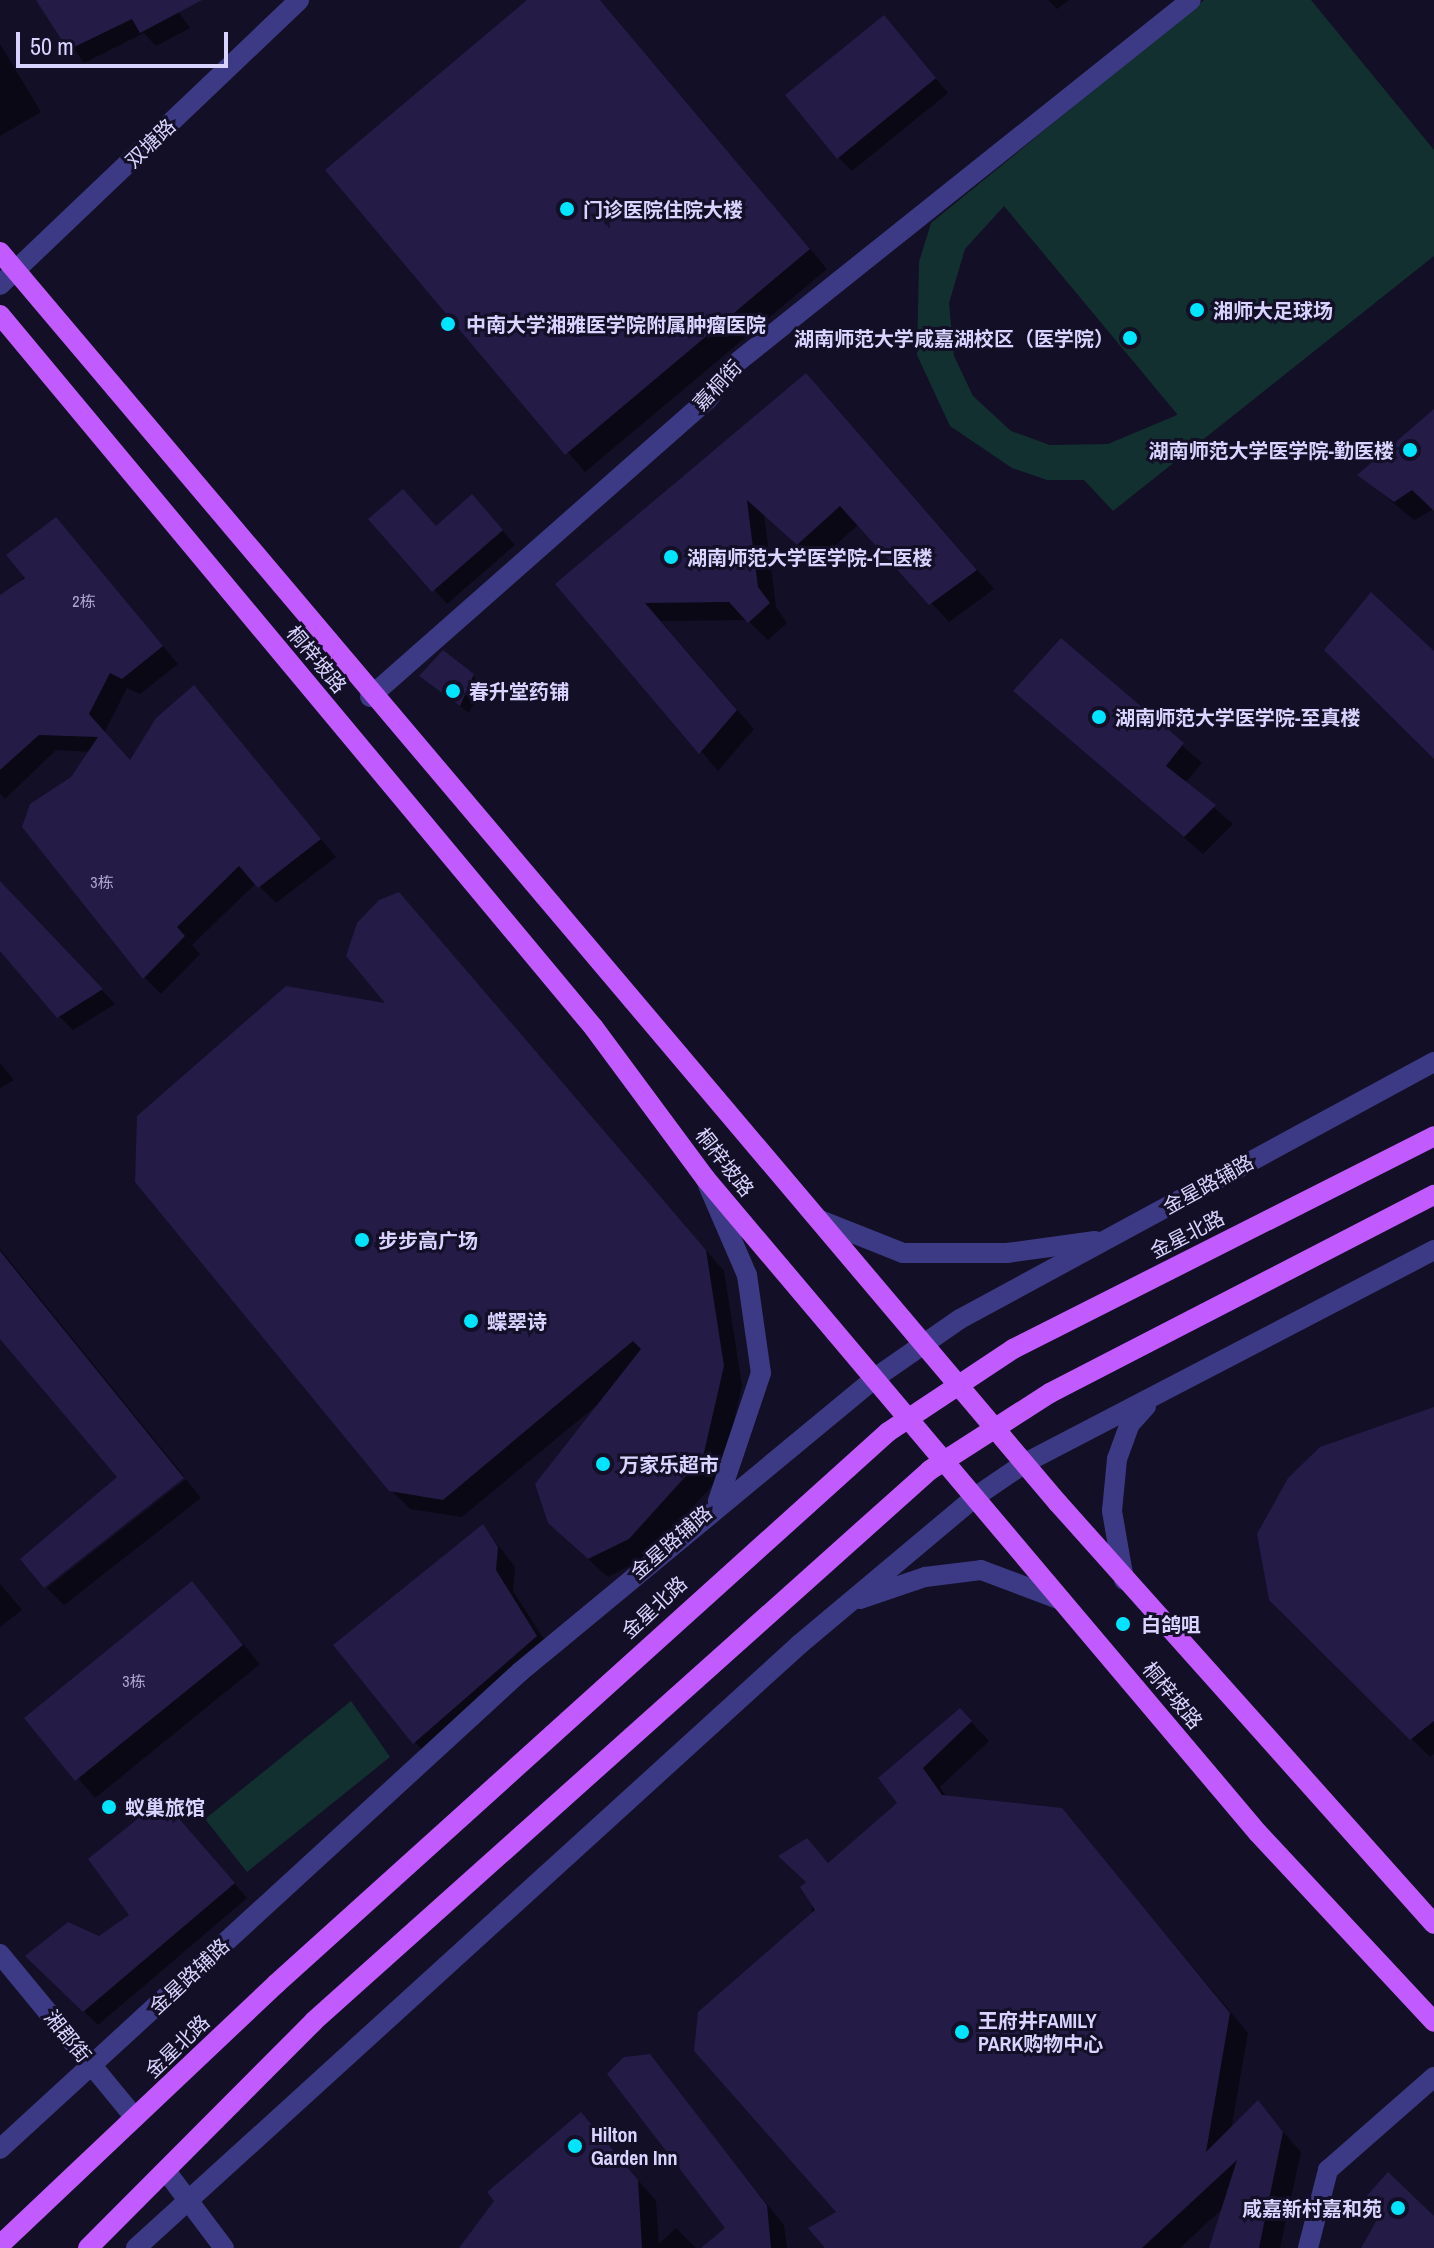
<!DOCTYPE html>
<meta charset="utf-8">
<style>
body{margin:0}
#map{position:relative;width:1434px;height:2248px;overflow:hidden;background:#130f26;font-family:"Archivo Narrow","Noto Sans SC",sans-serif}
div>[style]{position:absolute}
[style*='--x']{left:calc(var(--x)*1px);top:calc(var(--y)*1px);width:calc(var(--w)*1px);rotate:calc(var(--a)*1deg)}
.green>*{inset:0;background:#12302f}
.shadow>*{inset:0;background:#0007}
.building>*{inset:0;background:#241b47}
.minor>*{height:20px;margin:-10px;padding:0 10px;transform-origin:10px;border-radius:10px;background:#3d3a85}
.major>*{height:20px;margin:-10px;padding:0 10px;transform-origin:10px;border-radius:10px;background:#c25bff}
.dots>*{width:22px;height:22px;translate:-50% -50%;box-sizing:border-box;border:4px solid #130f26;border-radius:50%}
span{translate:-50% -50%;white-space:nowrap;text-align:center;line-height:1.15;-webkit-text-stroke:6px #130f26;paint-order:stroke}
.number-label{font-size:16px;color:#aca6d1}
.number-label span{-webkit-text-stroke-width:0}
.street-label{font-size:20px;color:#d9d4ff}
.poi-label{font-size:20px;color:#d9d4ff;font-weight:700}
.left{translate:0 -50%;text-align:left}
.right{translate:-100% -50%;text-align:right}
.scale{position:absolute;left:16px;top:32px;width:212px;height:36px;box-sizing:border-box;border:4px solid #d9d4ff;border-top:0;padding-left:10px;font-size:24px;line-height:28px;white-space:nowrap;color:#d9d4ff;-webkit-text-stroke:6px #130f26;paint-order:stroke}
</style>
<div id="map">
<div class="green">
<i style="clip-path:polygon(evenodd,1204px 0,1311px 0,1434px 150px,1434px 256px,1113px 511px,1084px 480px,1047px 480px,1012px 468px,950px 426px,917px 355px,919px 262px,931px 223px,1204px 0,1004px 206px,1177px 414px,1177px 415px,1108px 444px,1050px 445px,1011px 431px,973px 396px,954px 356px,949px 303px,965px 249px,1004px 206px)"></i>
<i style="clip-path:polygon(351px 1701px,390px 1757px,247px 1872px,205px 1819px)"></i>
</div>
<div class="shadow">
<i style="clip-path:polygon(39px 0,170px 0,190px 28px,156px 46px,144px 33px,84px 63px)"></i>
<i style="clip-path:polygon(530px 0,600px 0,827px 269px,585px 472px,328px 170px)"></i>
<i style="clip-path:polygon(1048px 0,1069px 0,1057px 9px)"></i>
<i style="clip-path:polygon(884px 17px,948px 93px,852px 171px,838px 157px)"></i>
<i style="clip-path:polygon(0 44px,41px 112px,0 136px)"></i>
<i style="clip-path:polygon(824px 394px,994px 589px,949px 622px,859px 524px,817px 562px,764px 514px,776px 607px,787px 623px,768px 640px,747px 620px,661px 621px,754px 729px,718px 771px,558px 585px)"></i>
<i style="clip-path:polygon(1434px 428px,1434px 509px,1414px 520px,1360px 475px)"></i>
<i style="clip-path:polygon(485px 511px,515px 545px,447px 604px,371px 519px,436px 528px)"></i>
<i style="clip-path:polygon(56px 520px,178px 664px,140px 694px,127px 688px,104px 733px,131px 762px,194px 688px,336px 857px,276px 903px,256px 883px,192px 945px,200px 954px,161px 994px,144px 977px,72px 779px,90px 752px,56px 750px,5px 799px,0 794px,0 601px,43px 558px)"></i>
<i style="clip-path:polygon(1061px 641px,1202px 763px,1185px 783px,1233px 824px,1203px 854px,1016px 691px)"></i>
<i style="clip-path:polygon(422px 676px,473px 676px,482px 685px,469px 713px)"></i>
<i style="clip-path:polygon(0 883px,115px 1004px,73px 1030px,59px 1016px,0 948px)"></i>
<i style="clip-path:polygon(399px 894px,724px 1271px,742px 1386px,721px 1476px,647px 1557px,608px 1577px,569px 1542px,597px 1405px,462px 1517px,410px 1509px,390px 1489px,390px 1006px)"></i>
<i style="clip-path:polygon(0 1063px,14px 1080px,0 1088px)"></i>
<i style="clip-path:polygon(0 1249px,184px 1476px,44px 1585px,120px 1478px,0 1336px)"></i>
<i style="clip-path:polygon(1434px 1410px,1434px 1754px,1430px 1757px,1271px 1599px)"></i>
<i style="clip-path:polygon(186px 1479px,201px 1498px,64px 1605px,47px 1588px)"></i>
<i style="clip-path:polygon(483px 1526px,515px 1567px,513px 1591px,555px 1656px,433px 1761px,415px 1742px)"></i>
<i style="clip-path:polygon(0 1584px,22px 1610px,0 1627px)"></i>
<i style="clip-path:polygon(192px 1584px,260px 1664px,95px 1798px,27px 1718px)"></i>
<i style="clip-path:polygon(960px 1710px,989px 1741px,940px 1787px,947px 1798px,1061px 1809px,1248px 2033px,1231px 2130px,1258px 2103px,1301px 2152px,1280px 2248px,1211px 2248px,1224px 2207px,1180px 2248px,827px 2248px,839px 2212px,806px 1840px,830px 1864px,899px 1803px)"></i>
<i style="clip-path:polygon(176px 1816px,247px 1898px,98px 2025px,28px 1956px,99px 1939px,132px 1916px)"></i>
<i style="clip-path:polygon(649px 2056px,784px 2225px,787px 2248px,704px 2248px,728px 2229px)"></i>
<i style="clip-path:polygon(581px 2114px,656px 2201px,659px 2244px,676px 2228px,696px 2248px,461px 2248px)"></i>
</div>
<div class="building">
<i style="clip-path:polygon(36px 0,202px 0,140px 33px,132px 19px,68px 50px)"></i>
<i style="clip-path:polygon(527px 0,600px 0,810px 249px,565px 455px,325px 170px)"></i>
<i style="clip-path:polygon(884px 15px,936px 78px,837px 159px,785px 95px)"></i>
<i style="clip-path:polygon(806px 373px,977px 570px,929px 605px,840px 506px,797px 545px,747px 500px,758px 587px,770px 603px,748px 623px,729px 602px,645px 603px,737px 710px,699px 754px,555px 584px)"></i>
<i style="clip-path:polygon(1434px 409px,1434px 511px,1412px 490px,1394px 502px,1357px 475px)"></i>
<i style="clip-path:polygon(403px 489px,436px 526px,472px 494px,503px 530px,432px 592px,368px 519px)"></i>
<i style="clip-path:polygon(56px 517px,163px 646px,122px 679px,110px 673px,89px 714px,130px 760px,156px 718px,194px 685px,321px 839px,258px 888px,239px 866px,177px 927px,185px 936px,143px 979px,22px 827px,30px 804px,71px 777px,98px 737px,39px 735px,0 770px,0 595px,25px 578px,6px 555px)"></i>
<i style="clip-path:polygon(1371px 592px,1434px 651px,1434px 759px,1324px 650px)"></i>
<i style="clip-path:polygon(1061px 638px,1184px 743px,1166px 766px,1216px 805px,1184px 837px,1013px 691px)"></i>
<i style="clip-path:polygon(443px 650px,474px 674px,460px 706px,419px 676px)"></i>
<i style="clip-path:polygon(0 881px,103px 989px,57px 1018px,0 951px)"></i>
<i style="clip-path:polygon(399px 892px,706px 1250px,724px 1366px,703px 1457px,629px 1539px,588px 1559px,548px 1523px,535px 1484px,641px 1349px,633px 1341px,443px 1500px,389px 1491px,135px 1182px,137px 1116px,286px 986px,385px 1003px,346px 956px,357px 923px,379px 900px)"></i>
<i style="clip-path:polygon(0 1251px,184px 1478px,44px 1588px,20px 1559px,117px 1477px,0 1339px)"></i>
<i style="clip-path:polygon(1434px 1407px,1434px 1721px,1410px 1740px,1269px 1600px,1257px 1534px,1288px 1478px,1320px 1447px)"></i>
<i style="clip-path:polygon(483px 1524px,498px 1547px,496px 1570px,537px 1636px,413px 1744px,333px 1645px)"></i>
<i style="clip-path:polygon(192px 1581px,243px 1645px,75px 1781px,24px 1718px)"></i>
<i style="clip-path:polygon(960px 1708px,972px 1721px,923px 1768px,942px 1795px,1062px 1808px,1230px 2013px,1206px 2152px,1258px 2100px,1283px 2132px,1259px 2248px,1209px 2248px,1237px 2160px,1142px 2248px,825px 2248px,808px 2228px,836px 2212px,694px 2051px,698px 2012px,815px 1910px,800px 1887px,806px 1882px,778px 1856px,807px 1838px,828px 1863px,897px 1803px,878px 1778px)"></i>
<i style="clip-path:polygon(162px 1799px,235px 1883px,83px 2012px,25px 1956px,68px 1922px,99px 1936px,129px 1915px,88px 1859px)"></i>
<i style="clip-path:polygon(650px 2054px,767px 2205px,771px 2248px,701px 2248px,725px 2228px,607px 2074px,624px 2057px)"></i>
<i style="clip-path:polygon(581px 2112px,638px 2180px,642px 2248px,459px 2248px,494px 2201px,487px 2192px)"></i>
<i style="clip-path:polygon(1388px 2172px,1434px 2216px,1434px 2248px,1361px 2248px,1378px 2218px,1363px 2200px)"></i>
</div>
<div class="minor">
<i style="--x:0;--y:285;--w:413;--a:-43.6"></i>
<i style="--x:370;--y:697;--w:451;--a:-41.4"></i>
<i style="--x:708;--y:399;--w:44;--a:-52.4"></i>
<i style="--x:735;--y:364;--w:583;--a:-38.6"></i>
<i style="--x:708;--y:1185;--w:98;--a:66.6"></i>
<i style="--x:747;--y:1275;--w:99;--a:81.9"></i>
<i style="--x:761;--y:1373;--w:135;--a:108.6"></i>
<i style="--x:820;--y:1220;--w:89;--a:21.7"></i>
<i style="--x:903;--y:1253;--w:104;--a:0"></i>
<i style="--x:1007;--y:1253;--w:89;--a:-7.8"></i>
<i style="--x:1124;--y:1580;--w:70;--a:-99.9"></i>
<i style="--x:1112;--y:1511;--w:52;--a:-84.5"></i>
<i style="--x:1117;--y:1459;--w:37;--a:-70"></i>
<i style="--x:1130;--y:1424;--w:24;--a:-48"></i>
<i style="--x:860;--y:1599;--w:69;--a:-18.7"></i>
<i style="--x:925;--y:1577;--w:56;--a:-7.1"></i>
<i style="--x:981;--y:1570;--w:85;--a:20.6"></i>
<i style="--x:0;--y:1954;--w:212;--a:50.5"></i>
<i style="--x:0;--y:2149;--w:706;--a:-42.53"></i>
<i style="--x:520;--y:1672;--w:461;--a:-39.6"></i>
<i style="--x:875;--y:1378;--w:103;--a:-34.8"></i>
<i style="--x:960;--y:1319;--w:539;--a:-28.47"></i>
<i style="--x:166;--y:2171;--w:96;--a:53"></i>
<i style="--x:136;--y:2248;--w:898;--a:-42.29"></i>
<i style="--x:800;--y:1644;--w:229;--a:-40"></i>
<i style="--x:975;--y:1497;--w:60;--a:-34.2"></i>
<i style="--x:1025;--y:1463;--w:461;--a:-27.5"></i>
<i style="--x:1308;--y:2248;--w:81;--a:-75.6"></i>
<i style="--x:1328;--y:2170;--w:141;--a:-41.3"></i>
</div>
<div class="major">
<i style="--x:0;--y:252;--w:1638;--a:49.78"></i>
<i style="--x:1058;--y:1503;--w:564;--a:48.23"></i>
<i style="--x:0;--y:315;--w:928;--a:50.2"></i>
<i style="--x:594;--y:1028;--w:187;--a:53.5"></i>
<i style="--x:705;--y:1178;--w:857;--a:49.83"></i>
<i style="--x:1258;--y:1833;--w:258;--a:47"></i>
<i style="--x:0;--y:2245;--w:380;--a:-43.4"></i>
<i style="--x:276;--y:1984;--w:824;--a:-42.05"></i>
<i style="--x:888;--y:1432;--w:150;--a:-33.6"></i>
<i style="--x:1013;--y:1349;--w:472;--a:-26.8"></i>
<i style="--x:88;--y:2248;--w:320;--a:-45.1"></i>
<i style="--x:314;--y:2021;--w:826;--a:-41.81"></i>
<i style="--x:930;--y:1470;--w:143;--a:-32.7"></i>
<i style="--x:1050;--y:1393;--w:432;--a:-27.3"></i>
</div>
<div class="dots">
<i style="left:567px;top:209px;background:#00e5ff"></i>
<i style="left:1197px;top:310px;background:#00e5ff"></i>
<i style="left:448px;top:324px;background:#00e5ff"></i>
<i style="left:1130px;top:338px;background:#00e5ff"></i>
<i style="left:1410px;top:450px;background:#00e5ff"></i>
<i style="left:671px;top:557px;background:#00e5ff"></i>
<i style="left:453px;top:691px;background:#00e5ff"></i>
<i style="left:1099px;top:717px;background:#00e5ff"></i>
<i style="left:362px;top:1240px;background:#00e5ff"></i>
<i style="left:471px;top:1321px;background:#00e5ff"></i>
<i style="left:603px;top:1464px;background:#00e5ff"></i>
<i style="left:1123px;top:1624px;background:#00e5ff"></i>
<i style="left:109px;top:1807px;background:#00e5ff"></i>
<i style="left:962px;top:2032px;background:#00e5ff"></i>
<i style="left:575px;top:2146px;background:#00e5ff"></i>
<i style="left:1398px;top:2208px;background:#00e5ff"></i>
</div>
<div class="number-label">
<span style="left:84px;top:601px">2栋</span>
<span style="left:102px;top:882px">3栋</span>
<span style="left:134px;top:1681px">3栋</span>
</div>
<div class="street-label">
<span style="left:150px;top:143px;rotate:-44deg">双塘路</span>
<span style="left:717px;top:385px;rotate:-47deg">嘉桐街</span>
<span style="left:317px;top:659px;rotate:50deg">桐梓坡路</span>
<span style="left:725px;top:1162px;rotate:52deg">桐梓坡路</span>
<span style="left:1208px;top:1184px;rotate:-29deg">金星路辅路</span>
<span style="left:1187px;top:1234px;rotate:-27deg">金星北路</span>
<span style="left:671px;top:1542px;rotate:-41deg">金星路辅路</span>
<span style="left:654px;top:1607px;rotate:-43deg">金星北路</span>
<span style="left:1173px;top:1695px;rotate:50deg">桐梓坡路</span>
<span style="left:189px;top:1976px;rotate:-43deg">金星路辅路</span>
<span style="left:68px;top:2036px;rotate:51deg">湘郡街</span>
<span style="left:177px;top:2046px;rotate:-44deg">金星北路</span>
</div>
<div class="poi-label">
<span class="left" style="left:583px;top:209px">门诊医院住院大楼</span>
<span class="left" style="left:1213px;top:310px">湘师大足球场</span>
<span class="left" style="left:466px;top:324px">中南大学湘雅医学院附属肿瘤医院</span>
<span class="right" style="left:1114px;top:338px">湖南师范大学咸嘉湖校区（医学院）</span>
<span class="right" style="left:1394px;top:450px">湖南师范大学医学院-勤医楼</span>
<span class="left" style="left:687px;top:557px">湖南师范大学医学院-仁医楼</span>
<span class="left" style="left:469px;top:691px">春升堂药铺</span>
<span class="left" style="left:1115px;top:717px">湖南师范大学医学院-至真楼</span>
<span class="left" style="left:378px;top:1240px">步步高广场</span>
<span class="left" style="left:487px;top:1321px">蝶翠诗</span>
<span class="left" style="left:619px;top:1464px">万家乐超市</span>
<span class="left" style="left:1141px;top:1624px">白鸽咀</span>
<span class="left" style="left:125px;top:1807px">蚁巢旅馆</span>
<span class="left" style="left:978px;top:2032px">王府井FAMILY<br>PARK购物中心</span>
<span class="left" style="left:591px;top:2146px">Hilton<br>Garden Inn</span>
<span class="right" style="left:1382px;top:2208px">咸嘉新村嘉和苑</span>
</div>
<div class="scale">50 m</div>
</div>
